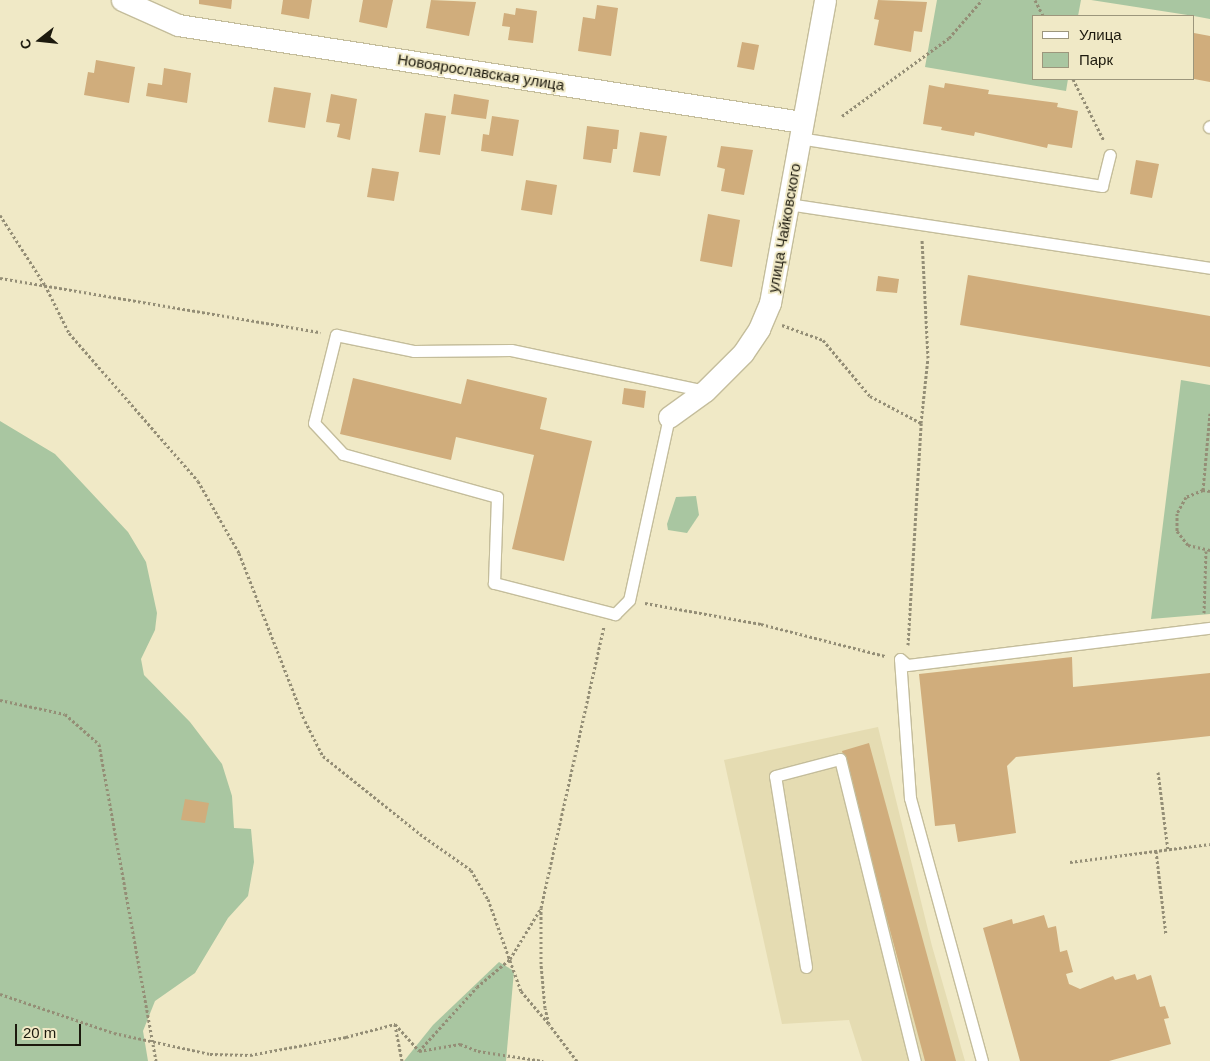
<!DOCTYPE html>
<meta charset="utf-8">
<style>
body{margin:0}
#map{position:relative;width:1210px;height:1061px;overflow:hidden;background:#f0e9c6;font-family:Arial,sans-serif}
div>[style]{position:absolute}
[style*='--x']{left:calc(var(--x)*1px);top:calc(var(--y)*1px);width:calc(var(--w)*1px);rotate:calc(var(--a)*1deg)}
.built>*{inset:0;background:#e5dcb2}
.green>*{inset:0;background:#a9c6a1}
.building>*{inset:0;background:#d0ad7c}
.path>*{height:3px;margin-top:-1.5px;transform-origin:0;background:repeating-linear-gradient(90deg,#948e76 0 2.5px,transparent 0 5px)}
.roads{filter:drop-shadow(1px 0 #c4bd9b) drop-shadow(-1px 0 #c4bd9b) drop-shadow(0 1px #c4bd9b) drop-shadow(0 -1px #c4bd9b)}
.lane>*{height:11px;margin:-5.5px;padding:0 5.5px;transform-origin:5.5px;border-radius:5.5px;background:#fff}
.street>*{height:21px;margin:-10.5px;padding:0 10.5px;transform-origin:10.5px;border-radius:10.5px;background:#fff}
span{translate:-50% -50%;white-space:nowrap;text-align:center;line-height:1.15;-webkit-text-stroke:4px #f0e9c6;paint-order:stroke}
.street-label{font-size:15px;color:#1d1a0e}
.legend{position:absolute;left:1032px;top:15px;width:162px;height:65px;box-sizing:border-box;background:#f0e9c6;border:1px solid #9c967c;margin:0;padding:6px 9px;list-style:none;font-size:15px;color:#1d1a0e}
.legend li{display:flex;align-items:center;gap:10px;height:25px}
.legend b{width:25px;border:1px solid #9c967c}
.north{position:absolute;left:15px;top:15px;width:50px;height:50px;-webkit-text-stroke:4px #f0e9c6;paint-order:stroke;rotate:254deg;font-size:14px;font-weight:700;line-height:20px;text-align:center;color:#1d1a0e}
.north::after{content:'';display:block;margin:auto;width:18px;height:22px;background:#1d1a0e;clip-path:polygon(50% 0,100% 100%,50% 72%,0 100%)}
.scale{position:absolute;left:15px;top:1024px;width:66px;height:22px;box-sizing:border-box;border:2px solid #1d1a0e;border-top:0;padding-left:6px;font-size:15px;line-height:18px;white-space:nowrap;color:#1d1a0e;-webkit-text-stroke:4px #f0e9c6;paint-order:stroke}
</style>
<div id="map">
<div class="built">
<i style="clip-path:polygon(878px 727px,932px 946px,965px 1061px,862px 1061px,849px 1020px,782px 1024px,724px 760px)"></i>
</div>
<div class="green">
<i style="clip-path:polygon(937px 0,1081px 0,1078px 16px,1034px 16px,1034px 79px,1068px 79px,1066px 91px,925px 67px)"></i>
<i style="clip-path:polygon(1091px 0,1210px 0,1210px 19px,1194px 16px)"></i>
<i style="clip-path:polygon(1181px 380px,1210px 385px,1210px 614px,1151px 619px)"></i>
<i style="clip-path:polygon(0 421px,55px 454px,128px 532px,146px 562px,157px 613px,155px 630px,141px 659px,144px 675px,190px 722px,222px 764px,232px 796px,234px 828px,251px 829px,254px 862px,248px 896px,228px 918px,195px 973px,155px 1001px,143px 1031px,148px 1061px,0 1061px)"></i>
<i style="clip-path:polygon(696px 496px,699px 515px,687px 533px,668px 530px,667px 524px,676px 497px)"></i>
<i style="clip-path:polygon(499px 962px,514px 971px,506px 1061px,404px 1061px,433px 1025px)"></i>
</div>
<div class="building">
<i style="clip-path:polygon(199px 0,232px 0,231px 9px,199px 4px)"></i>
<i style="clip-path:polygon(283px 0,312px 0,309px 19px,281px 14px)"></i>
<i style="clip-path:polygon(363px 0,393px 0,387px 28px,359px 22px)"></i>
<i style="clip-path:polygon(431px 0,476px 2px,469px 36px,426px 28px)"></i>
<i style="clip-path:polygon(878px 0,927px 2px,922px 32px,914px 31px,911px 52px,874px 45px,879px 20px,874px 19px)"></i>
<i style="clip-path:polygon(597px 5px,618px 8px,611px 56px,578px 51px,583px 17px,595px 19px)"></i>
<i style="clip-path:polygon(516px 8px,537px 11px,533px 43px,508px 40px,510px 27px,502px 26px,504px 13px,515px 15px)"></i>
<i style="clip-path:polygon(1194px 33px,1210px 36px,1210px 82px,1194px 79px)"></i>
<i style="clip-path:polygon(742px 42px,759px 45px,754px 70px,737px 67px)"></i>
<i style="clip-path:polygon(96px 60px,135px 67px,129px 103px,84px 95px,88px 72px,94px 73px)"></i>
<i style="clip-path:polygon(164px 68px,191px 73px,187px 103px,146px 96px,148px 83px,162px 85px)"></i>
<i style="clip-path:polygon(945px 83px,989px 90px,988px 94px,1058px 103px,1057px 107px,1078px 111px,1072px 148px,1048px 144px,1047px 148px,975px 132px,974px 136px,941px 130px,942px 127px,923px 124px,929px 85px,944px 88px)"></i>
<i style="clip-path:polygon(274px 87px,311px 93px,305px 128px,268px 122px)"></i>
<i style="clip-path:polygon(331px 94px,357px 99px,350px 140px,337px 137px,340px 124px,326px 122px)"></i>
<i style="clip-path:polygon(454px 94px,489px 100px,486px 119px,451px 114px)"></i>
<i style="clip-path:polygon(425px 113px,446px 116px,440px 155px,419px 152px)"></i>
<i style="clip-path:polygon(492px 116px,519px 120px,513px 156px,481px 151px,483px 134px,489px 135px)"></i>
<i style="clip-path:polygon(587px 126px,619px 130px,617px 149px,613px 149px,611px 163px,583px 159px)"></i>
<i style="clip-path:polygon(640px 132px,667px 136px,660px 176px,633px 172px)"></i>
<i style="clip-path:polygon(721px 146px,753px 150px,744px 195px,721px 191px,725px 169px,717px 167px)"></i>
<i style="clip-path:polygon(1136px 160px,1159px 164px,1152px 198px,1130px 194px)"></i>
<i style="clip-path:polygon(372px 168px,399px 172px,394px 201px,367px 197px)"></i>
<i style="clip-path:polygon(526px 180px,557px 185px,552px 215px,521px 210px)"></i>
<i style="clip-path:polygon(708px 214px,740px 220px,732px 267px,700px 261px)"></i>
<i style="clip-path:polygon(968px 275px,1210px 316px,1210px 367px,960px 325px)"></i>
<i style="clip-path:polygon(878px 276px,899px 279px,897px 293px,876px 291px)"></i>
<i style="clip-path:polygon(353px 378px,461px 404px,467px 379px,547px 398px,540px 429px,592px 441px,564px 561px,512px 549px,534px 455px,456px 437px,451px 460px,340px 434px)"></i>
<i style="clip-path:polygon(624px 388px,646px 391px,644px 408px,622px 404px)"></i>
<i style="clip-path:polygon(1072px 657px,1073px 687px,1210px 673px,1210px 736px,1016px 757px,1007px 766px,1016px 833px,958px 842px,955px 824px,935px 826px,919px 674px)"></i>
<i style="clip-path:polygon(869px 743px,956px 1061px,925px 1061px,842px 751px)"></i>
<i style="clip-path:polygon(185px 799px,209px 803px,205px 823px,181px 820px)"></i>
<i style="clip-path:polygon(1044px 915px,1048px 928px,1056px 926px,1060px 952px,1067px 950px,1073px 972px,1066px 974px,1069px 984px,1080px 989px,1113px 976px,1115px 980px,1135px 974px,1137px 980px,1151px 975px,1160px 1007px,1165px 1006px,1169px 1018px,1164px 1019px,1171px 1044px,1109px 1061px,1020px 1061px,983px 928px,1012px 919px,1013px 924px)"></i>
</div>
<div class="path">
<i style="--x:1035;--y:0;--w:18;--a:63"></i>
<i style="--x:1073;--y:79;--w:69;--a:63.4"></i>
<i style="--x:842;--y:116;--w:132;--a:-36.1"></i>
<i style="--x:949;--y:38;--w:50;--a:-49"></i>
<i style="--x:0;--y:215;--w:83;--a:57.3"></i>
<i style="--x:45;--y:285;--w:54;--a:63.4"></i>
<i style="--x:69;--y:333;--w:196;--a:48.9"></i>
<i style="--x:198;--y:481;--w:83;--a:60.3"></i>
<i style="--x:239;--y:553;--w:180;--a:68.6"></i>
<i style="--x:305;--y:721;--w:39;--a:63"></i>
<i style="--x:323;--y:756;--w:124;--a:38.8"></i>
<i style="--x:420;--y:834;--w:62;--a:35.2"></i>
<i style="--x:471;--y:870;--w:34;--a:60"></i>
<i style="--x:488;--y:899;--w:98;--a:70.3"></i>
<i style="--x:521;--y:991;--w:43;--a:49.7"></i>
<i style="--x:0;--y:278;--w:325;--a:9.6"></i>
<i style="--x:782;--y:325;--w:44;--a:20.1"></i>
<i style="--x:823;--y:340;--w:73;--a:50"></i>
<i style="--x:870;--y:396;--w:58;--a:27.9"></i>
<i style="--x:1203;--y:490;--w:77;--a:-84.8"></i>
<i style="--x:1210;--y:491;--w:7;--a:-172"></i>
<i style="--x:1203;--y:490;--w:18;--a:158"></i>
<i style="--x:1186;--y:497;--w:18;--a:119"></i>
<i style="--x:1177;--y:513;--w:18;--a:90"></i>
<i style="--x:1177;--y:531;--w:18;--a:52"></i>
<i style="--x:1188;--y:545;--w:23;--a:13"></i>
<i style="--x:645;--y:603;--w:118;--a:10.3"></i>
<i style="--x:761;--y:624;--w:128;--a:14.5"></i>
<i style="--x:1204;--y:613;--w:62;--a:-88.2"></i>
<i style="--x:908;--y:645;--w:222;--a:-86.6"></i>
<i style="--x:921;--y:423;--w:65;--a:-83.9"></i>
<i style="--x:928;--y:358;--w:119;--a:-92.9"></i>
<i style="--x:0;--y:700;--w:66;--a:12.2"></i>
<i style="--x:65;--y:714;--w:45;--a:41.4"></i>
<i style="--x:99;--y:744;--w:322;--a:79.8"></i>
<i style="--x:1158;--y:772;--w:79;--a:82.7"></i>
<i style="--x:1156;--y:851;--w:85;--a:83.2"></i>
<i style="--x:1070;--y:862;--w:141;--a:-7.3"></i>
<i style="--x:0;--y:994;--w:120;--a:18.9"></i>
<i style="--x:114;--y:1033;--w:98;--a:12.3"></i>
<i style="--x:210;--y:1054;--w:40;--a:1.4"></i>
<i style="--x:250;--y:1055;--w:98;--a:-10.6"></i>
<i style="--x:346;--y:1037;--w:51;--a:-14.9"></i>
<i style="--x:419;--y:1051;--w:42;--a:-9.7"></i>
<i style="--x:460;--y:1044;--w:19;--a:21"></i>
<i style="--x:478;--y:1051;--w:66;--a:8.7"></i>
<i style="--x:402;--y:1061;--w:38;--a:-101"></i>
<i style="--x:395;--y:1024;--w:36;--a:48"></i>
<i style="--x:419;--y:1051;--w:86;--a:-47.8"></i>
<i style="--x:477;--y:987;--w:43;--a:-40.3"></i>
<i style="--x:510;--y:959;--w:60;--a:-58.7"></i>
<i style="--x:577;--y:1061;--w:46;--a:-127.1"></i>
<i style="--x:549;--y:1024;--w:16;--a:-104"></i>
<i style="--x:545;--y:1008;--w:44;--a:-95.2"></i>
<i style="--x:541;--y:964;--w:56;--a:-90"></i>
<i style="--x:541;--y:908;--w:288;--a:-77.4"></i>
</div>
<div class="roads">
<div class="lane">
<i style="--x:1209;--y:127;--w:1;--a:-45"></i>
<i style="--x:799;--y:138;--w:307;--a:9"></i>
<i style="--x:1102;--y:186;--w:32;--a:-76"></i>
<i style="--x:788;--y:204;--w:427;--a:8.6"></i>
<i style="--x:669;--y:417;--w:187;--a:102.3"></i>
<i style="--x:629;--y:600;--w:20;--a:135"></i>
<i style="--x:615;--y:614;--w:125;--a:-165.6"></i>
<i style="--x:494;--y:583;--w:86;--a:-88"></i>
<i style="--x:497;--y:497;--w:160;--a:-164.4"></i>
<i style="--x:343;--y:454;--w:42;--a:-133.1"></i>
<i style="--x:314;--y:423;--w:91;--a:-76"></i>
<i style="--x:336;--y:335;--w:80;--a:11.6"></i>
<i style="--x:414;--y:351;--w:97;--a:-0.6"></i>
<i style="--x:511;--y:350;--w:198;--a:11.9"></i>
<i style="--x:806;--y:967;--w:193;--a:-99.2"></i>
<i style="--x:775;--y:776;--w:67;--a:-14.7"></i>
<i style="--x:840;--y:759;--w:311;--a:76.1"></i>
<i style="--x:982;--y:1061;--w:273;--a:-105.3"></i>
<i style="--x:910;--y:798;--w:139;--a:-94.1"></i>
<i style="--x:900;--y:659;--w:9;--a:41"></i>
<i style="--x:907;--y:665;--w:305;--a:-7"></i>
</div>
<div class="street">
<i style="--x:122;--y:0;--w:61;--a:24.1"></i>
<i style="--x:178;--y:25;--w:631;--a:8.84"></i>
<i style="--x:669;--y:417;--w:44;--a:-35.8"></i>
<i style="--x:705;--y:391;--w:54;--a:-45"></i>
<i style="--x:743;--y:353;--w:29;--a:-56"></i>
<i style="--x:759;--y:329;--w:28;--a:-67"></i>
<i style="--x:770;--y:303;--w:308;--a:-79.7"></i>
</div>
</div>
<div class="street-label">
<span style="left:481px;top:72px;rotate:9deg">Новоярославская улица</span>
<span style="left:784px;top:228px;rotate:-80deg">улица Чайковского</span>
</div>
<ul class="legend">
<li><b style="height:6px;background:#fff"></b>Улица</li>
<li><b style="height:14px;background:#a9c6a1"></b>Парк</li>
</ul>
<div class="north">С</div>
<div class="scale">20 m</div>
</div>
